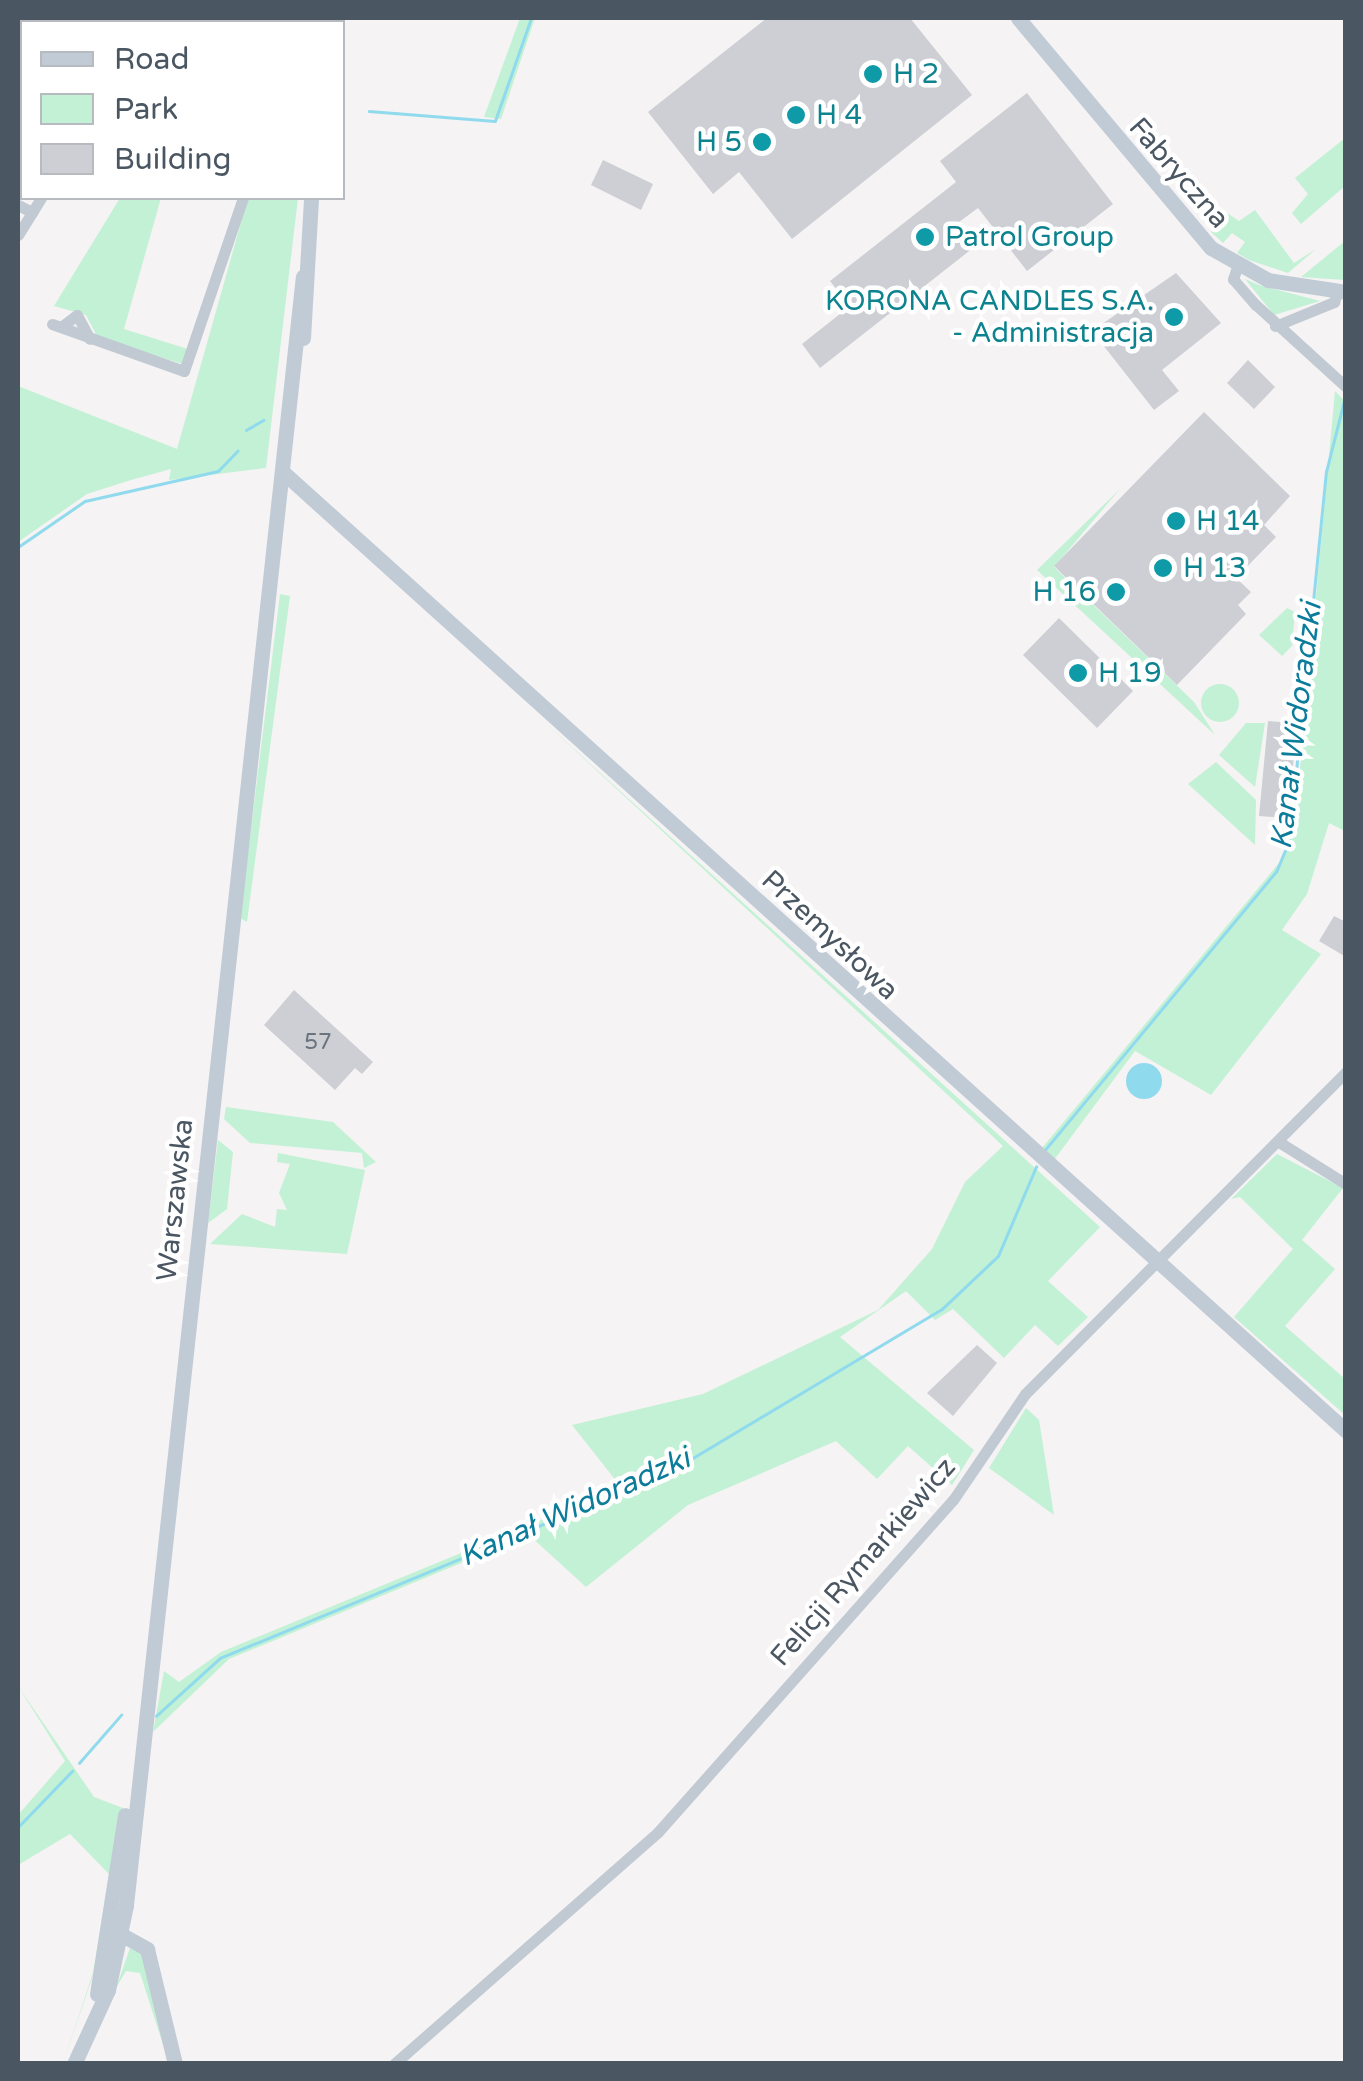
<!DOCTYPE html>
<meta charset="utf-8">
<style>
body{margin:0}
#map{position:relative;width:1363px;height:2081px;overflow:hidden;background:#f5f3f3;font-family:"Varela Round",sans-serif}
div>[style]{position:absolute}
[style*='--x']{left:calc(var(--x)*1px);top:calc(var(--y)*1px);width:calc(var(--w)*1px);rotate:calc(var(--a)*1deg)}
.green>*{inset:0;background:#c3f1d5}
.round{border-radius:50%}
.water>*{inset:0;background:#90daee}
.stream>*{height:2.5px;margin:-1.25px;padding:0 1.25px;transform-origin:1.25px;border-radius:1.25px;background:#90daee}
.building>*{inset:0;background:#cdcfd5}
.street>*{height:11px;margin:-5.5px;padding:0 5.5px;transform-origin:5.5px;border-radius:5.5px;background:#c1cad2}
.secondary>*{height:15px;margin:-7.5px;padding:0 7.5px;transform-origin:7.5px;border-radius:7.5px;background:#c1cbd6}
.dots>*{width:28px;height:28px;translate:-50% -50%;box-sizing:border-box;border:5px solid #fff;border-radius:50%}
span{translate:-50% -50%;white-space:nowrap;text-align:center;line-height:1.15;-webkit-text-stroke:9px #fff;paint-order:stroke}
.number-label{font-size:22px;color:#6b747e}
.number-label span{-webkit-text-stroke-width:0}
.culture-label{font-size:28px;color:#0d838f}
.left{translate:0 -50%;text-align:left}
.right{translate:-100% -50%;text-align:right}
.street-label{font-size:28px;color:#4a5661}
.water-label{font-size:30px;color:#0c7c9b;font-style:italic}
.frame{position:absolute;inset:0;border:20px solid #4a5661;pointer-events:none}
.legend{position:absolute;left:20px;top:20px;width:325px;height:180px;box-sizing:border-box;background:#fff;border:2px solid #b7bbc0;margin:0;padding:12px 18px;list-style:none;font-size:30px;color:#4a5661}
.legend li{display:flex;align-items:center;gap:20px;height:50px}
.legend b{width:50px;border:2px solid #b7bbc0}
</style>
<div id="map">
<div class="green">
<i style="clip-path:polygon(520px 18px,535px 18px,501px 119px,484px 117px)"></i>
<i style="clip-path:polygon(1345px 138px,1345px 186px,1301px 224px,1292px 213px,1308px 194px,1295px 178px)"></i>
<i style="clip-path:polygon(120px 198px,161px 198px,124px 329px,191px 350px,186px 365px,98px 338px,86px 315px,54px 306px)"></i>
<i style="clip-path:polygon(248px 198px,298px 198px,266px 468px,169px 480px,171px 469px,131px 480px,87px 494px,18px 542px,18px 386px,177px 449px)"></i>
<i style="clip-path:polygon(1218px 207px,1239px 221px,1255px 210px,1294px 263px,1316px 249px,1288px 273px,1249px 260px,1237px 253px,1245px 242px,1232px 233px,1223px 243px,1211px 232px)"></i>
<i style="clip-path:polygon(1345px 241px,1345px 280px,1301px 277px)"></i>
<i style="clip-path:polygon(1245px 279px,1259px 285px,1320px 301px,1274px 315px)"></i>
<i style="clip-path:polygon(1335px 391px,1346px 402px,1345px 831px,1329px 823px,1307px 894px,1282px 930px,1321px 954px,1211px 1095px,1135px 1051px,1054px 1160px,1042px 1148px,1279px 863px,1295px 823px)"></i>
<i style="clip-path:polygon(1120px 489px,1054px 567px,1194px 702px,1215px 735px,1037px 570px)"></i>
<i style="clip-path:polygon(280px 594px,290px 596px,247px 922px,240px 918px)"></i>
<i style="clip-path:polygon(1287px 608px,1295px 612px,1292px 646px,1282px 656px,1259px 635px)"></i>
<i class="round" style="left:1201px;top:684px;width:38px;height:38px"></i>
<i style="clip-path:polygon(542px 720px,1100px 1227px,1048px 1281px,1088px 1317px,1058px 1346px,1035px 1325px,1004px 1358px,953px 1309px,935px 1320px,906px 1291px,840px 1337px,974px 1450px,952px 1485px,908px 1446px,877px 1479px,836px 1441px,688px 1505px,586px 1587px,529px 1535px,229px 1659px,153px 1732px,164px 1671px,179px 1682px,221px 1652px,621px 1487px,572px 1425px,703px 1394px,878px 1310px,932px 1249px,965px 1182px,1003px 1146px)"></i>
<i style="clip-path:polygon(1246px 723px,1265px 723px,1255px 787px,1219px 755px)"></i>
<i style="clip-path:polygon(1216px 762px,1256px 800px,1255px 845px,1188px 784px)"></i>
<i style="clip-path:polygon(226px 1107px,333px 1122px,376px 1162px,364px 1168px,362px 1153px,250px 1143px,224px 1119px)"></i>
<i style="clip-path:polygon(218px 1140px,233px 1152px,227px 1209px,208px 1223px)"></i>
<i style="clip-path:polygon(278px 1153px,365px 1170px,347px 1254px,210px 1244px,242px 1214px,275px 1227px,277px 1209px,287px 1210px,279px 1193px,290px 1164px,277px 1162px)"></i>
<i style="clip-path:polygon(1277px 1154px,1343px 1188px,1302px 1240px,1335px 1269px,1285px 1326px,1345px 1379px,1345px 1415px,1234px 1317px,1293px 1249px,1240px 1197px,1231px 1199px)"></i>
<i style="clip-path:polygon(1026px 1408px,1039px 1420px,1054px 1515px,989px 1468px)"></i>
<i style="clip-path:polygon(18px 1686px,94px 1797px,123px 1808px,99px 1958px,63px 2063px,93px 1973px,109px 1874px,70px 1834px,18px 1865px,18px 1815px,65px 1761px)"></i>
<i style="clip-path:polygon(130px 1948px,142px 1953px,169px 2063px,140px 1973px,126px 1971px,116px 1988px)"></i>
</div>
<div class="water">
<i class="round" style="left:1126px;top:1063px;width:36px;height:36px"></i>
</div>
<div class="stream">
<i style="--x:369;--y:111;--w:126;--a:4.5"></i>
<i style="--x:495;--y:121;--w:109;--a:-70.7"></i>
<i style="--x:246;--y:430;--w:20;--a:-30"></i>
<i style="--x:18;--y:547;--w:81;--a:-34.5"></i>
<i style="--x:85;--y:501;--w:136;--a:-12.7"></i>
<i style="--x:218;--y:471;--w:28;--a:-46"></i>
<i style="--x:1044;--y:1151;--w:363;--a:-50.3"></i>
<i style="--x:1276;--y:872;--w:33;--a:-67"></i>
<i style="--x:1289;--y:842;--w:372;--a:-84.3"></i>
<i style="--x:1326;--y:472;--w:77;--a:-75.8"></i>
<i style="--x:156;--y:1716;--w:86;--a:-42.2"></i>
<i style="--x:220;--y:1658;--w:488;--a:-22.5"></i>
<i style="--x:671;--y:1471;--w:316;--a:-30.9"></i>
<i style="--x:942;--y:1309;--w:77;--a:-43.4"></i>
<i style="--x:998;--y:1256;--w:97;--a:-66.9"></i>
<i style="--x:79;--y:1763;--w:64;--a:-48.8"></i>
<i style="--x:18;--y:1827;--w:78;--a:-46"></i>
</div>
<div class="building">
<i style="clip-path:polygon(767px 18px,910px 18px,972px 95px,792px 239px,739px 172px,713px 194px,648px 112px)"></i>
<i style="clip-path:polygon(1027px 93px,1113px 204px,1027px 271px,978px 208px,955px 225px,973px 248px,820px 368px,802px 344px,850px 306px,830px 281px,956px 182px,940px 161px)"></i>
<i style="clip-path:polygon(603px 160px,653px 184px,641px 210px,591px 185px)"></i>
<i style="clip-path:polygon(1176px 273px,1221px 323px,1162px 370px,1179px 391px,1154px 410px,1092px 331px)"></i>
<i style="clip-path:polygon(1248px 360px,1275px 387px,1254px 409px,1227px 383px)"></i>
<i style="clip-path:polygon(1204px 412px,1290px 496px,1264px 525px,1276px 537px,1236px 578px,1251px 592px,1238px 605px,1246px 614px,1177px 685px,1054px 566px)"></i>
<i style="clip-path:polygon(1059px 618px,1133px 691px,1097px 728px,1023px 655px)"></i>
<i style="clip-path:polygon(1268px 721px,1297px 723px,1288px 818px,1259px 816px)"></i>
<i style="clip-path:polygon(1334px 916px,1346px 922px,1346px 957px,1319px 941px)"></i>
<i style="clip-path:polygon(294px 990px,373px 1062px,362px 1074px,355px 1068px,335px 1090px,264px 1025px)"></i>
<i style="clip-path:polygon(977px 1345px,997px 1363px,953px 1416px,927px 1393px)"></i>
</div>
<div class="street">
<i style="--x:147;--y:22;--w:6;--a:-45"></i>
<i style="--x:293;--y:22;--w:4;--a:-63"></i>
<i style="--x:18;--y:52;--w:4;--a:27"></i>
<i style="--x:18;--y:205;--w:16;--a:27"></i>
<i style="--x:18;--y:235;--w:44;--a:-58.1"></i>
<i style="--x:1237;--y:267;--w:13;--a:108"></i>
<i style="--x:1233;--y:279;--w:35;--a:49"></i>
<i style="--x:1256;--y:305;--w:122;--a:42.3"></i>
<i style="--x:52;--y:324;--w:140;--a:19.6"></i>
<i style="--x:184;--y:371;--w:183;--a:-71.2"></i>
<i style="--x:1275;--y:326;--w:64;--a:-22.1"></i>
<i style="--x:1334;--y:302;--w:10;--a:-73"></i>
<i style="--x:61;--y:327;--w:20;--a:-37"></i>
<i style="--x:77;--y:315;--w:27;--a:62"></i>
<i style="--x:1279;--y:1142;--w:79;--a:32.1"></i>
<i style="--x:394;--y:2064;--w:351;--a:-41.3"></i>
<i style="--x:658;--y:1832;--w:444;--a:-48.4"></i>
<i style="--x:953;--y:1500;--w:128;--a:-55.8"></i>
<i style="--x:1025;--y:1394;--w:455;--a:-45.1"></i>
</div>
<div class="secondary">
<i style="--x:1018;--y:18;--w:300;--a:50"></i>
<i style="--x:1211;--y:248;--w:65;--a:29.3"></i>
<i style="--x:1268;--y:280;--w:79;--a:8.7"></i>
<i style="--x:330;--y:22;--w:4;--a:-76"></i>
<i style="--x:303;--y:338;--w:140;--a:-86.7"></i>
<i style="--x:284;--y:473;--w:1430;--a:42.05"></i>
<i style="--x:115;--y:1931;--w:37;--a:29"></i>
<i style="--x:147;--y:1949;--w:118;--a:76.3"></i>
<i style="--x:97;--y:1994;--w:181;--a:-81.1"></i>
<i style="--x:74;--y:2064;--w:81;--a:-65.3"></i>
<i style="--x:108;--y:1990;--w:87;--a:-78"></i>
<i style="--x:126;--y:1905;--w:1638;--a:-83.8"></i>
</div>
<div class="dots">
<i style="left:873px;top:74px;background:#0f9aa8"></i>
<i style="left:796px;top:115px;background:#0f9aa8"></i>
<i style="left:762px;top:142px;background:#0f9aa8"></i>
<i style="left:925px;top:237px;background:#0f9aa8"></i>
<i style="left:1174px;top:317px;background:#0f9aa8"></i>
<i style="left:1176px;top:521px;background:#0f9aa8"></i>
<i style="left:1163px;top:568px;background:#0f9aa8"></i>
<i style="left:1116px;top:592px;background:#0f9aa8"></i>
<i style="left:1078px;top:673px;background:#0f9aa8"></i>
</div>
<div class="number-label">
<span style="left:318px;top:1043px">57</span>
</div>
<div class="culture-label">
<span class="left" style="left:893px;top:74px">H 2</span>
<span class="left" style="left:816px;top:115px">H 4</span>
<span class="right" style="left:742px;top:142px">H 5</span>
<span class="left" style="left:945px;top:237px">Patrol Group</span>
<span class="right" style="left:1154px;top:317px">KORONA CANDLES S.A.<br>- Administracja</span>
<span class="left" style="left:1196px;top:521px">H 14</span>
<span class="left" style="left:1183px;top:568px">H 13</span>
<span class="right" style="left:1096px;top:592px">H 16</span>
<span class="left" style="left:1098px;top:673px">H 19</span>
</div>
<div class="street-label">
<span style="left:1179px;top:173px;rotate:49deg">Fabryczna</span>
<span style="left:830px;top:935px;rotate:43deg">Przemysłowa</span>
<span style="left:175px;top:1200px;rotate:-84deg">Warszawska</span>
<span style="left:863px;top:1562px;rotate:-49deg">Felicji Rymarkiewicz</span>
</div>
<div class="water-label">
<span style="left:1297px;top:726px;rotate:-83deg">Kanał Widoradzki</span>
<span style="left:575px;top:1508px;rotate:-24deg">Kanał Widoradzki</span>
</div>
<div class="frame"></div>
<ul class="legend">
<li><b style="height:12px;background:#c1cbd6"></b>Road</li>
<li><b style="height:28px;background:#c3f1d5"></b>Park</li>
<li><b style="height:28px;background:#cdcfd5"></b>Building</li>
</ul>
</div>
